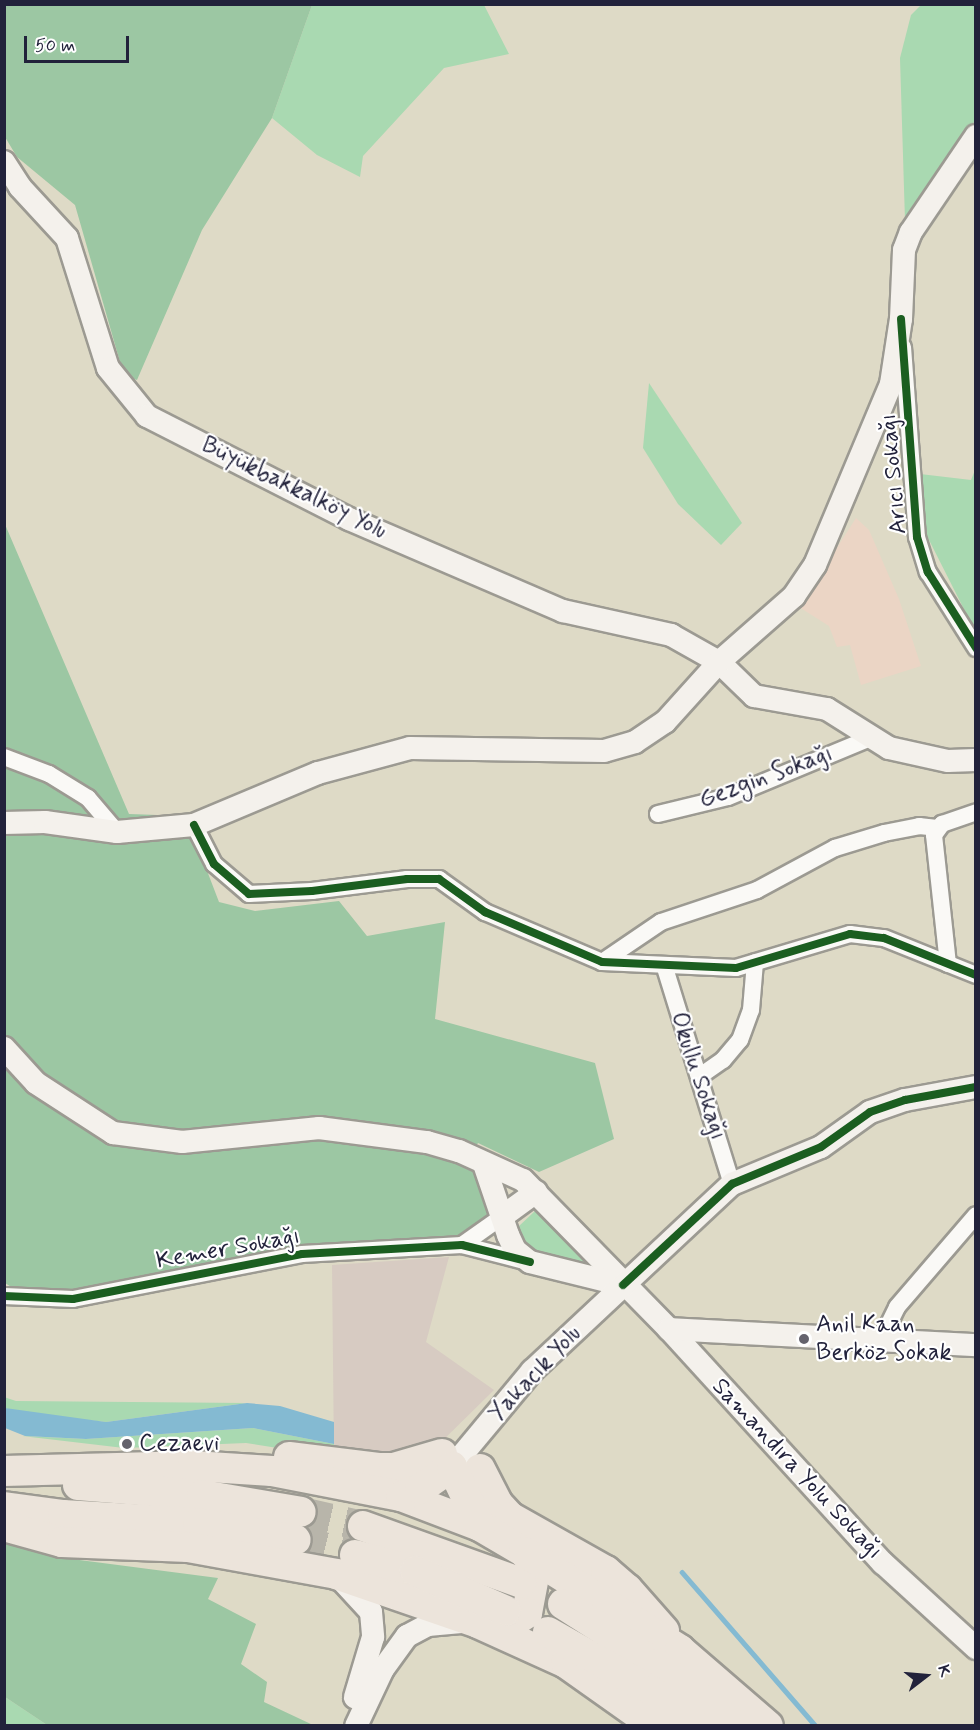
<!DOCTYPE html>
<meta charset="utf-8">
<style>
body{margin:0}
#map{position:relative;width:980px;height:1730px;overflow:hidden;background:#dedac6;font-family:Mynerve,sans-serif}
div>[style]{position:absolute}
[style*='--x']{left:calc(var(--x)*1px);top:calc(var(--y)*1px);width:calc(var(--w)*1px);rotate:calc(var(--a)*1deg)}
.built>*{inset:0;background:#ebd5c5}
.industrial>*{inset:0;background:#d7cbc2}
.green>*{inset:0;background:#a9d9b1}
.forest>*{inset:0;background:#9cc7a3}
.water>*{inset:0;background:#84bad2}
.stream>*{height:4.5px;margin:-2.25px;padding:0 2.25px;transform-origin:2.25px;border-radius:2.25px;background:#84bad2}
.highway-tunnel>*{height:30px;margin-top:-15px;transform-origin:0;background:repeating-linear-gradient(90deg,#b8b5aa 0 30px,transparent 0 45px)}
.roads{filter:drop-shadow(2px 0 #9c9a92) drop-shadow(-2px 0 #9c9a92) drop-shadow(0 2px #9c9a92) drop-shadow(0 -2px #9c9a92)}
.street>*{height:16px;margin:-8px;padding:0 8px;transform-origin:8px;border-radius:8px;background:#faf9f6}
.secondary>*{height:22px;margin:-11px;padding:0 11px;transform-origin:11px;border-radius:11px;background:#f4f1ec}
.highway>*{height:30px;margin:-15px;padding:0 15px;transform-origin:15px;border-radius:15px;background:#ece4db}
.cycleway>*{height:8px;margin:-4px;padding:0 4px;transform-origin:4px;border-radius:4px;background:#1b5e20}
.dots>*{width:16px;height:16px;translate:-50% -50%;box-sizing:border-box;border:3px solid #fff;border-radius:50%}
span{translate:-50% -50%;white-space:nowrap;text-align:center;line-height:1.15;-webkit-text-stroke:4.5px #fff;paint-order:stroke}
.street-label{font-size:24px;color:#22223b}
.poi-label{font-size:24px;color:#22223b}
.left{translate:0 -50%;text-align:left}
.frame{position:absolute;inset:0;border:6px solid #22223b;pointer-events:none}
.north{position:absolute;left:896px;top:1646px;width:60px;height:60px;-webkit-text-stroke:4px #fff;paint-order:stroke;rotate:74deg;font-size:16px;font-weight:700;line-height:24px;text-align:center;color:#22223b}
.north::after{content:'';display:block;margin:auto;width:21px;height:27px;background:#22223b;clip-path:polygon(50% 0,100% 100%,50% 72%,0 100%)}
.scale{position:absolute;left:24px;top:36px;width:105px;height:27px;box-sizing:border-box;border:3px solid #22223b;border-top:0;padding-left:8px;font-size:18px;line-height:21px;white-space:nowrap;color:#22223b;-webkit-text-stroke:4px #fff;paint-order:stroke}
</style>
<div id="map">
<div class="built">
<i style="clip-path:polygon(856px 518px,869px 530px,899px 599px,921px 666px,861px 685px,850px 645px,837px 647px,829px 626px,799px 607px)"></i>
</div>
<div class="industrial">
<i style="clip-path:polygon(449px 1257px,426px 1342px,494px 1390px,433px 1450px,334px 1457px,332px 1265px)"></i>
</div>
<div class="green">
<i style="clip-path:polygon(312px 5px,484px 5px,509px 54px,444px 68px,363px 156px,360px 177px,317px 155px,272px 118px)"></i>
<i style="clip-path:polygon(921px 5px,975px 5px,975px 120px,958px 151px,905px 221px,900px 58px,911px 15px)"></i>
<i style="clip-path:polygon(649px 383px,742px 523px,721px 545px,678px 504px,643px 448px)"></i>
<i style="clip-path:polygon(975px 470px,975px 631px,927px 536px,920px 474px,971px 480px)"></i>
<i style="clip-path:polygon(535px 1211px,551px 1213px,599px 1271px,532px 1250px,520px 1241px,518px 1227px)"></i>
<i style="clip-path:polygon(4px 1397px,16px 1401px,247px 1403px,106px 1422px,27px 1414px,5px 1408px)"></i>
<i style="clip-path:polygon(253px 1428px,334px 1444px,334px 1457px,246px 1443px,124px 1448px,22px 1436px,86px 1439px)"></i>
<i style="clip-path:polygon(4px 1697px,5px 1697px,47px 1725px,5px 1725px)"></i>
</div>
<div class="forest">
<i style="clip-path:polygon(5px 5px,312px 5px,272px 118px,202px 230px,137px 380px,129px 377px,120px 362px,75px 205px,17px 157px,5px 137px)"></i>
<i style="clip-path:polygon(4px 522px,129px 814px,186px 816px,219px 902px,255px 911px,339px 901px,367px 936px,445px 922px,435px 1019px,595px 1063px,614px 1139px,539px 1172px,478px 1143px,466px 1163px,491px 1185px,498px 1220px,446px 1241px,317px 1252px,98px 1296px,21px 1293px,5px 1283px)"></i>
<i style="clip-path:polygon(4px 1538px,64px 1558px,218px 1578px,208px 1599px,256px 1624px,241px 1664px,267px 1682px,264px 1702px,313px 1725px,47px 1725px,5px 1697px)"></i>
</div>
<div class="water">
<i style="clip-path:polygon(247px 1403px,280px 1406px,334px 1422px,334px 1444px,253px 1428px,86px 1439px,25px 1436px,5px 1428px,5px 1408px,106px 1422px)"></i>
</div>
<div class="stream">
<i style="--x:682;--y:1572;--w:204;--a:49"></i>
</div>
<div class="highway-tunnel">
<i style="--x:301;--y:1512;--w:64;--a:12.7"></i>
<i style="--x:296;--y:1540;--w:61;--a:14.3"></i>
</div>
<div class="roads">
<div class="street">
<i style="--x:903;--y:347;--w:191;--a:85.8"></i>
<i style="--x:917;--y:537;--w:37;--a:73"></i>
<i style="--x:928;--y:572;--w:90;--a:57.7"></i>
<i style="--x:4;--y:757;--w:48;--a:20.7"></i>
<i style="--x:49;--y:774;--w:46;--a:31.6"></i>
<i style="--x:88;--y:798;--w:45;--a:49.5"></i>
<i style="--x:658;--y:814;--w:72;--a:-13.7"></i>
<i style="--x:728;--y:797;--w:157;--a:-22.5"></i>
<i style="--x:194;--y:825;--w:44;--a:62.9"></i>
<i style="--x:214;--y:864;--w:46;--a:40.6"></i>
<i style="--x:249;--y:894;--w:63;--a:-2.7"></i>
<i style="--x:312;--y:891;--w:96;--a:-7.2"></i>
<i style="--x:407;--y:879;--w:32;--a:0"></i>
<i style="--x:439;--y:879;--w:57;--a:35.7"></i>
<i style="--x:485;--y:912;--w:127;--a:23.1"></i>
<i style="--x:602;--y:962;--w:134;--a:2.6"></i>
<i style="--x:736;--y:968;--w:119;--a:-16.6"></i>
<i style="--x:850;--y:934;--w:34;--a:7"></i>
<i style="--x:884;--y:938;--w:99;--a:21.9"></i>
<i style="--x:602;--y:962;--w:71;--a:-34.1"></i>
<i style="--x:661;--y:922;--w:101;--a:-18.4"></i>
<i style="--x:757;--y:890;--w:89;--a:-28.3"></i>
<i style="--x:835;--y:848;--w:51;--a:-17"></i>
<i style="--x:884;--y:833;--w:36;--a:-11"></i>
<i style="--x:919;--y:826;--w:18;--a:6"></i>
<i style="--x:948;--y:964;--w:130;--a:-96.2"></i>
<i style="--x:934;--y:835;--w:14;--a:-54"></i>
<i style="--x:942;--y:824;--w:36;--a:-19"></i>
<i style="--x:665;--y:968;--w:226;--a:72.8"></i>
<i style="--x:700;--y:1076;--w:28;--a:-35"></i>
<i style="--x:723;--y:1060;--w:26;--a:-50"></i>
<i style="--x:740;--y:1040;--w:32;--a:-70"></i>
<i style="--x:751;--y:1010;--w:48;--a:-85.2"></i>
<i style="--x:462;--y:1245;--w:50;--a:-35.3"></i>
<i style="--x:4;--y:1296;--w:69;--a:2.5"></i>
<i style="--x:73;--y:1299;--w:233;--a:-11.1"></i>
<i style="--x:302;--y:1254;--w:160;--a:-3.2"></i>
<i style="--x:462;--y:1245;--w:68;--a:14.4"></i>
<i style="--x:882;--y:1338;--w:34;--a:-64"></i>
<i style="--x:897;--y:1307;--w:121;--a:-49.3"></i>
</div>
<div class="secondary">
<i style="--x:4;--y:162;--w:30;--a:57"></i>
<i style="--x:20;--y:187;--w:69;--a:47.3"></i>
<i style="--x:67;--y:238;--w:136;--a:72.5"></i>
<i style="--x:108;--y:368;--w:62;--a:50.9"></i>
<i style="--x:147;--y:416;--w:227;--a:27"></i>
<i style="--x:349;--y:519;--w:233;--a:23.3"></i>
<i style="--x:563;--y:611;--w:111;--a:12.5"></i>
<i style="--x:671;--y:635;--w:55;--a:29.4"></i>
<i style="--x:719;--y:662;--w:49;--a:44.2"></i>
<i style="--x:754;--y:696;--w:74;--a:10.1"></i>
<i style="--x:827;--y:709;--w:73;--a:32.2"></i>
<i style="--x:889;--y:748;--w:60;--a:12.4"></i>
<i style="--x:948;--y:761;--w:28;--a:-2"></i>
<i style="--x:4;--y:823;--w:41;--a:-1.4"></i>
<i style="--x:45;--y:822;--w:73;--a:7.9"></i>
<i style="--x:117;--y:832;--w:77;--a:-5.2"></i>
<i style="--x:194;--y:825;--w:134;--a:-22.8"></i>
<i style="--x:318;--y:773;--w:95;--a:-15.2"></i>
<i style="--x:410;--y:748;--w:194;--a:0.9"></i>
<i style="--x:604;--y:751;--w:32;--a:-16"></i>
<i style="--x:635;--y:742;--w:36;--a:-34"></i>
<i style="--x:665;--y:722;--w:81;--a:-48"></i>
<i style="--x:719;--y:662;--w:100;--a:-41.3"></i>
<i style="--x:794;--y:596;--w:37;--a:-56"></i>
<i style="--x:815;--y:565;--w:196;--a:-67.2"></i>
<i style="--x:891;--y:384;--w:66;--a:-81.3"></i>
<i style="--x:901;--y:319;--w:69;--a:-87.5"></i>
<i style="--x:904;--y:250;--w:19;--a:-69"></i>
<i style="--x:911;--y:232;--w:116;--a:-55.9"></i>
<i style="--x:4;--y:1048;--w:47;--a:47.6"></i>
<i style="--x:36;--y:1083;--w:92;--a:33"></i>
<i style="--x:113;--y:1133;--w:70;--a:7.4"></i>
<i style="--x:182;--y:1142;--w:138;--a:-5.8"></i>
<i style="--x:319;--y:1128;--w:109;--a:7.4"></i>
<i style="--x:427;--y:1142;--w:33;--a:16"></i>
<i style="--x:459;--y:1151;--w:70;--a:24.4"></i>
<i style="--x:523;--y:1180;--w:209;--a:45.6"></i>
<i style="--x:669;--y:1329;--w:317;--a:47.6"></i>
<i style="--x:883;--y:1563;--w:126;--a:42.4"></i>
<i style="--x:484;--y:1164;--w:75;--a:71.3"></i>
<i style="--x:508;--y:1235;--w:17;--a:65"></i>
<i style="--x:515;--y:1250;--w:19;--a:39"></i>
<i style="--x:530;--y:1262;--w:96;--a:13.9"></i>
<i style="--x:503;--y:1216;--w:41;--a:-36"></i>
<i style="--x:669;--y:1329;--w:307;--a:3"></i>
<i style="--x:452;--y:1467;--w:125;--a:-50.2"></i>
<i style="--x:532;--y:1371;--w:274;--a:-43.1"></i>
<i style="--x:732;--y:1184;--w:96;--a:-22.6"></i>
<i style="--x:821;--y:1147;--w:60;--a:-35.5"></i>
<i style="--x:870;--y:1112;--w:37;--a:-19"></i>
<i style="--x:905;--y:1100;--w:72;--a:-10.4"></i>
<i style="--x:337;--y:1575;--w:50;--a:47.4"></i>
<i style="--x:371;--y:1612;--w:25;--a:85"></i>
<i style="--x:373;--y:1637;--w:63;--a:106.7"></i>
<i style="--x:356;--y:1726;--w:63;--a:-64.7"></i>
<i style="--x:383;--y:1669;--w:41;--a:-54"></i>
<i style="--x:407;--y:1636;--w:24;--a:-28"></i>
<i style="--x:428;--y:1625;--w:36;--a:-5"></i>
</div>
<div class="highway">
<i style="--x:289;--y:1457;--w:90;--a:7"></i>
<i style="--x:378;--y:1468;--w:16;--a:0"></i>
<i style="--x:394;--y:1468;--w:50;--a:-16.3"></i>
<i style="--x:480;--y:1469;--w:38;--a:63"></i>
<i style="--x:497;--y:1503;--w:19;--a:47"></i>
<i style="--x:510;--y:1517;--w:110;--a:29.4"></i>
<i style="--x:606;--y:1571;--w:28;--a:41"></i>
<i style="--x:627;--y:1589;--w:56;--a:48.6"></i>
<i style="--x:4;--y:1471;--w:189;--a:-1.5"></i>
<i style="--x:193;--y:1466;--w:79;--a:3.6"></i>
<i style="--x:272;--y:1471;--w:131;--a:11"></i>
<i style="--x:401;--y:1496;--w:85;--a:20.8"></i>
<i style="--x:480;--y:1526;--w:51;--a:30.6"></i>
<i style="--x:524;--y:1552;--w:18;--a:49"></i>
<i style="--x:536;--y:1566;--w:48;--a:100.8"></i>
<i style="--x:527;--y:1613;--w:18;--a:146"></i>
<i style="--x:512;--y:1623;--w:31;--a:180"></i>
<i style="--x:78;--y:1485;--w:124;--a:4.6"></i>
<i style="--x:202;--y:1495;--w:100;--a:9.7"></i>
<i style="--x:401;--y:1496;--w:20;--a:-20"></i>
<i style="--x:420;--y:1489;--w:39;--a:-35"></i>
<i style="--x:452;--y:1467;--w:65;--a:64.6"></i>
<i style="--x:4;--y:1507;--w:60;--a:7.7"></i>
<i style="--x:63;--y:1515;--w:135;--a:3.4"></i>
<i style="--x:198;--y:1523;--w:99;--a:9.8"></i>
<i style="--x:4;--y:1526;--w:60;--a:15.4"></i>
<i style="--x:62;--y:1542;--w:126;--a:2.3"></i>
<i style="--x:188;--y:1547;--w:150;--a:10.3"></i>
<i style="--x:336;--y:1574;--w:150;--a:19"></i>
<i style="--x:478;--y:1623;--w:97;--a:24.4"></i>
<i style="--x:566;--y:1663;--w:109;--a:35.3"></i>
<i style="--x:363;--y:1526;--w:168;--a:19.8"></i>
<i style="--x:524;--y:1552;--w:184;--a:32.1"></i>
<i style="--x:680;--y:1650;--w:116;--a:40.8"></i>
<i style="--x:355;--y:1555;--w:62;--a:14.9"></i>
<i style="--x:415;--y:1571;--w:99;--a:23.7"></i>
<i style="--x:563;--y:1604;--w:112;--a:32.6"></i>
<i style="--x:657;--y:1664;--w:100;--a:38.1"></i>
<i style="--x:548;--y:1632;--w:120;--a:29.6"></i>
<i style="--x:652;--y:1691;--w:56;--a:38.5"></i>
</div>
</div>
<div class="cycleway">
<i style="--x:901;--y:319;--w:219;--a:85.8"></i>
<i style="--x:917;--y:537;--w:37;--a:73"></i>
<i style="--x:928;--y:572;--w:90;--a:57.7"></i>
<i style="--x:194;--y:825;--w:44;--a:62.9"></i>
<i style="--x:214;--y:864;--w:46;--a:40.6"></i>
<i style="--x:249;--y:894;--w:63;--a:-2.7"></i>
<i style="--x:312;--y:891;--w:96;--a:-7.2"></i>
<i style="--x:407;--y:879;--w:32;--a:0"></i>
<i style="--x:439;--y:879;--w:57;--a:35.7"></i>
<i style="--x:485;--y:912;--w:127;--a:23.1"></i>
<i style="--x:602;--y:962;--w:134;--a:2.6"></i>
<i style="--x:736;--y:968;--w:119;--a:-16.6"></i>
<i style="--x:850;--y:934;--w:34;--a:7"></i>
<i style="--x:884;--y:938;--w:99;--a:21.9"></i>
<i style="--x:623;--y:1285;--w:149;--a:-42.8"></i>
<i style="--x:732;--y:1184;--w:96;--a:-22.6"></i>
<i style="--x:821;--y:1147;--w:60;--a:-35.5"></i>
<i style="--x:870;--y:1112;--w:37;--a:-19"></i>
<i style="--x:905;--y:1100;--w:72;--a:-10.4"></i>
<i style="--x:4;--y:1296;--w:69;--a:2.5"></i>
<i style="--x:73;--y:1299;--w:233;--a:-11.1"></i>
<i style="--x:302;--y:1254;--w:160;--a:-3.2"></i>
<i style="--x:462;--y:1245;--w:70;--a:14"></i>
</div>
<div class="dots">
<i style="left:804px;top:1339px;background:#64626c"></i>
<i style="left:127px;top:1444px;background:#64626c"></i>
</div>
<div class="street-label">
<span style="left:894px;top:474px;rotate:-95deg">Arıcı Sokağı</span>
<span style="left:294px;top:488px;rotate:26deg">Büyükbakkalköy Yolu</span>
<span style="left:766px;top:777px;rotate:-20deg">Gezgin Sokağı</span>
<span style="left:698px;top:1076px;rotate:72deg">Okullu Sokağı</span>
<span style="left:228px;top:1249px;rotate:-10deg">Kemer Sokağı</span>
<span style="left:535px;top:1374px;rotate:-47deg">Yakacık Yolu</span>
<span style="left:797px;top:1469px;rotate:47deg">Samandıra Yolu Sokağı</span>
</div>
<div class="poi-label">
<span class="left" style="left:816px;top:1339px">Anil Kaan<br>Berköz Sokak</span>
<span class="left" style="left:139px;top:1444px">Cezaevi</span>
</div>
<div class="frame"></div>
<div class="north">K</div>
<div class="scale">50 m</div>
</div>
